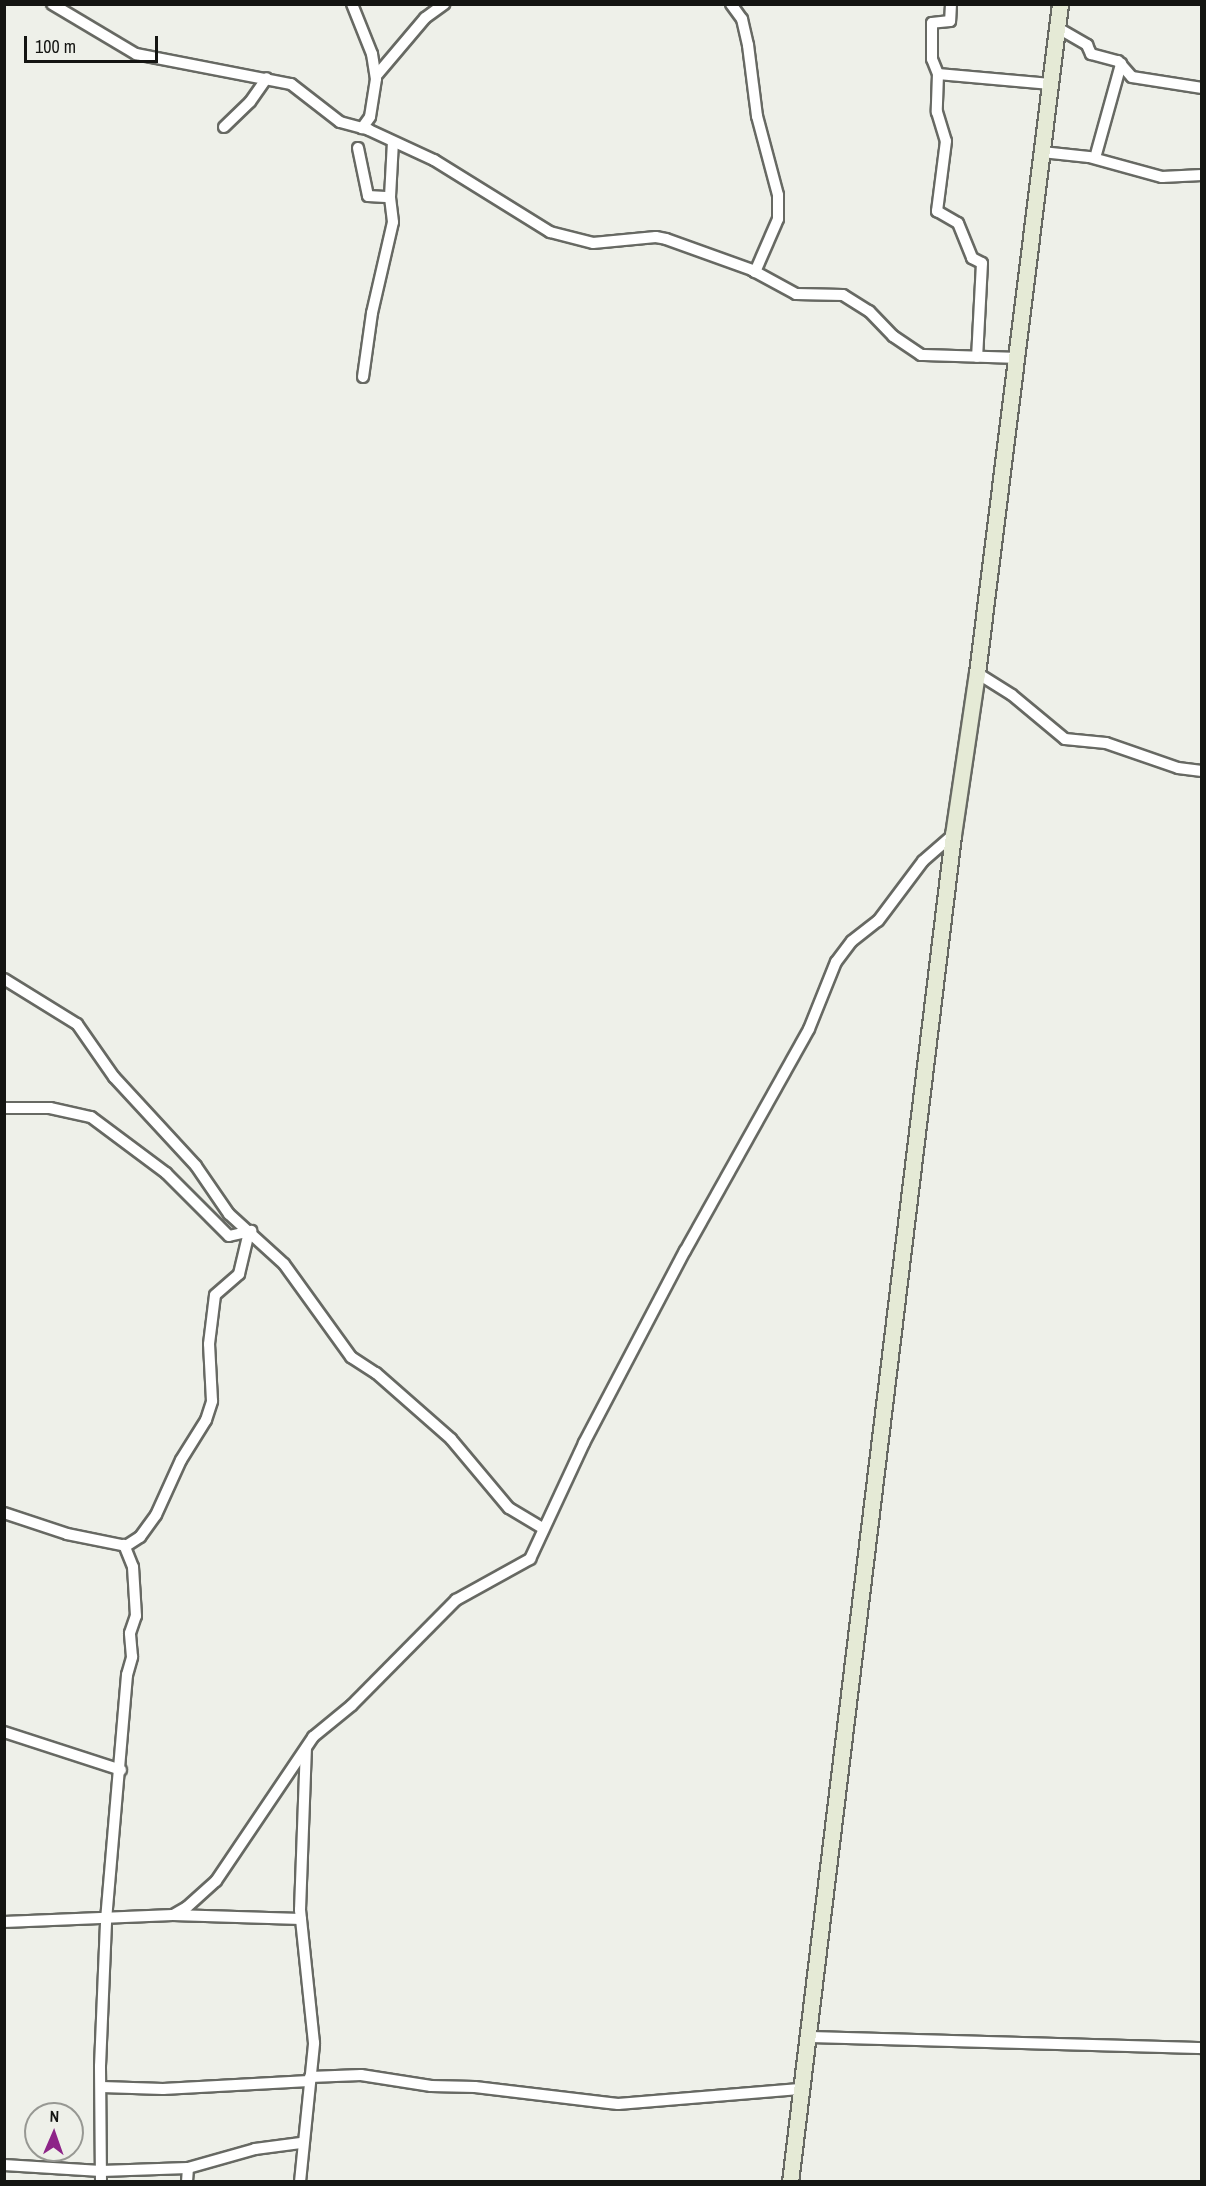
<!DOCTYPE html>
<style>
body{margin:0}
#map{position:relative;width:1206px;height:2186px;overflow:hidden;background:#eef0e9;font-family:"Archivo Narrow",sans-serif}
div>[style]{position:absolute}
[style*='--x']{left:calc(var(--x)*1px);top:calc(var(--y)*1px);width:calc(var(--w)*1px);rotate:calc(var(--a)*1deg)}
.roads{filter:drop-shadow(2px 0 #676963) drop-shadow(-2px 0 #676963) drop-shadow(0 2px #676963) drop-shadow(0 -2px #676963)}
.street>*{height:10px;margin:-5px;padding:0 5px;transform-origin:5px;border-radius:5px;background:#fff}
.secondary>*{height:15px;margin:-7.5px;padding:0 7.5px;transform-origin:7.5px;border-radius:7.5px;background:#e5ead6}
span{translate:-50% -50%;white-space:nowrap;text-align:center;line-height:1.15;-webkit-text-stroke:6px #eef0e9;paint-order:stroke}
.frame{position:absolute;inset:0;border:6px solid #141512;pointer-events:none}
.north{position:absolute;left:24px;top:2102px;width:60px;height:60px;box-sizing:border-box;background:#eef0e9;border:2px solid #979893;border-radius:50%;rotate:2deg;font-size:16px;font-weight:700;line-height:24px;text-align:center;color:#141512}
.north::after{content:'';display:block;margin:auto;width:21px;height:27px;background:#8d2488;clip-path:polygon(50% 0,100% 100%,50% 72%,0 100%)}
.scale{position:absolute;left:24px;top:36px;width:134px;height:27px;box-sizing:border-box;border:3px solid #141512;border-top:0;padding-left:8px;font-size:18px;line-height:21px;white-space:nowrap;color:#141512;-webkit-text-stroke:4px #eef0e9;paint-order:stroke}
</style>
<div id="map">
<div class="roads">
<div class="street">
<i style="--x:52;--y:4;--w:98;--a:30.8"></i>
<i style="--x:136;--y:54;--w:158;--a:11"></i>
<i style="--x:291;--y:84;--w:62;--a:37.8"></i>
<i style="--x:340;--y:122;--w:30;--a:15"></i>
<i style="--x:369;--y:130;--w:72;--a:24.8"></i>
<i style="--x:434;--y:160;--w:137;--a:31.8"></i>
<i style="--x:550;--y:232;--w:44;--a:14.3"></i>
<i style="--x:593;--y:243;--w:63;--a:-5.4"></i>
<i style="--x:656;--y:237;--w:10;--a:11"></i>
<i style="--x:666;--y:239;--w:91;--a:19.8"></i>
<i style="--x:752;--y:270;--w:50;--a:28.6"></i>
<i style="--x:796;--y:294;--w:47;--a:1.2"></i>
<i style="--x:843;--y:295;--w:31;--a:32"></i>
<i style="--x:869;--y:311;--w:35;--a:46"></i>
<i style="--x:893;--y:336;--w:34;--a:34"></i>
<i style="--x:921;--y:355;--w:94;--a:1.8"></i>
<i style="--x:352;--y:4;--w:54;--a:68.2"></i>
<i style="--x:372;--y:54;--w:25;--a:81"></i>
<i style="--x:376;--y:79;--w:38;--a:99"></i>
<i style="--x:370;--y:117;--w:14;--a:126"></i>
<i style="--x:731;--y:4;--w:19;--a:54"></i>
<i style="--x:742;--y:19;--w:27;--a:77"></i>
<i style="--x:748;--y:45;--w:72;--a:82.8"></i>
<i style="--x:757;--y:116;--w:82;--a:75.1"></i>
<i style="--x:778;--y:195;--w:24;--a:90"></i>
<i style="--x:778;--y:219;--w:58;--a:113.5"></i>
<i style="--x:951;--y:4;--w:17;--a:93"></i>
<i style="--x:950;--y:21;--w:18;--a:174"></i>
<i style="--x:932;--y:23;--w:36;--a:90"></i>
<i style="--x:932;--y:59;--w:16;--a:68"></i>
<i style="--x:938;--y:74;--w:113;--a:5.1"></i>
<i style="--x:1058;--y:28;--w:34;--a:30"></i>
<i style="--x:1087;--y:45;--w:10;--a:66"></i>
<i style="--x:1091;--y:54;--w:28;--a:15"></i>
<i style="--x:1118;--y:61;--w:21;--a:49"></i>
<i style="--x:1132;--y:77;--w:71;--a:8.9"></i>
<i style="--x:938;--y:74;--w:38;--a:92"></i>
<i style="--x:937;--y:112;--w:30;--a:73"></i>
<i style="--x:946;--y:141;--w:71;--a:97.3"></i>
<i style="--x:937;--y:211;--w:24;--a:30"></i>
<i style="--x:958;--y:223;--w:38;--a:68"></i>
<i style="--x:972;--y:258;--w:11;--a:27"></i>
<i style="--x:982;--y:263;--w:94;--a:93"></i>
<i style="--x:376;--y:76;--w:76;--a:-49.8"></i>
<i style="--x:425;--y:18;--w:24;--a:-36"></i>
<i style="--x:224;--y:127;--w:36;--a:-44"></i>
<i style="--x:250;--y:102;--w:29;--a:-55"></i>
<i style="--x:358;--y:148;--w:49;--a:78.2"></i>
<i style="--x:368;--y:196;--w:22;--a:3"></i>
<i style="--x:1042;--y:152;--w:47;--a:6.1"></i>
<i style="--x:1089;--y:157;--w:76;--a:15.3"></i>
<i style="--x:1162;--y:177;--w:40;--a:-2.9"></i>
<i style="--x:1095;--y:158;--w:98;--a:-74.5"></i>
<i style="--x:363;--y:377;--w:65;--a:-82"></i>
<i style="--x:372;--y:313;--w:93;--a:-77"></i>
<i style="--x:393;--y:222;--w:25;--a:-97"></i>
<i style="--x:390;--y:197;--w:55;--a:-86.9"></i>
<i style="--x:977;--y:673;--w:41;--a:32.2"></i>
<i style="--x:1012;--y:695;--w:69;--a:39.7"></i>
<i style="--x:1065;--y:739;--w:41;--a:5.6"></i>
<i style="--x:1106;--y:743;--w:76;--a:19.1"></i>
<i style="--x:1178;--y:768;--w:24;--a:7"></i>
<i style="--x:4;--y:979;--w:86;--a:31.7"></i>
<i style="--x:77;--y:1024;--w:65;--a:55.1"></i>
<i style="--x:114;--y:1077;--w:121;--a:47.3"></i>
<i style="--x:196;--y:1166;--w:58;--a:55.5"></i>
<i style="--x:229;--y:1214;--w:74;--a:42.3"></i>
<i style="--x:284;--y:1264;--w:115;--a:54.2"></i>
<i style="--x:351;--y:1357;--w:30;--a:33"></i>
<i style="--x:376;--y:1373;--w:100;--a:41.3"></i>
<i style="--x:451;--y:1439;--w:90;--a:50"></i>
<i style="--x:509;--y:1508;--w:39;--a:31"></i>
<i style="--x:4;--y:1108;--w:46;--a:0"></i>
<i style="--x:50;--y:1108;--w:42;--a:12.4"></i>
<i style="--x:91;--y:1117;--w:94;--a:36.7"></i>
<i style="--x:166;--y:1173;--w:89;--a:45"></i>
<i style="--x:229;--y:1236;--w:23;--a:-13"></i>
<i style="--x:4;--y:1513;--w:66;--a:18.4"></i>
<i style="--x:67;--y:1534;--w:60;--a:11.5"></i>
<i style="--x:126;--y:1546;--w:17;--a:-33"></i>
<i style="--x:140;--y:1537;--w:27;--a:-54"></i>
<i style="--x:156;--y:1515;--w:60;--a:-65.6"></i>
<i style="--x:181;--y:1460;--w:47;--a:-58"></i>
<i style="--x:206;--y:1420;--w:20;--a:-72"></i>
<i style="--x:212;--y:1401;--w:57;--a:-93"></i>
<i style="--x:209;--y:1344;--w:49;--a:-83"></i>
<i style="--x:215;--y:1295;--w:32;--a:-41"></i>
<i style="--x:239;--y:1274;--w:43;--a:-76.6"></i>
<i style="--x:4;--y:1732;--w:123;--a:18"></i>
<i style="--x:173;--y:1915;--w:128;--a:1.8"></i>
<i style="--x:4;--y:1922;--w:169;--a:-2.4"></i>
<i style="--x:173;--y:1915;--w:16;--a:-30"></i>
<i style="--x:187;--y:1907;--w:39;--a:-42"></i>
<i style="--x:216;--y:1881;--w:174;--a:-56"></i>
<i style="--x:313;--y:1737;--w:50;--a:-39.4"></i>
<i style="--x:352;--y:1705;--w:148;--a:-45.3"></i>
<i style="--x:456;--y:1600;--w:85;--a:-29"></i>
<i style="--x:530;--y:1559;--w:128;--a:-65"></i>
<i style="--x:584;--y:1443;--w:217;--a:-62.3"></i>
<i style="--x:685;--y:1251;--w:254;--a:-60.8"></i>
<i style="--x:809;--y:1029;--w:72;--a:-68.1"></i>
<i style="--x:836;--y:962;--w:26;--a:-53"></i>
<i style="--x:852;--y:941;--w:33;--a:-38"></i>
<i style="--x:878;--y:921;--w:75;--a:-53.1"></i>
<i style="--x:923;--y:861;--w:40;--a:-41"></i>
<i style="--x:807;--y:2037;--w:395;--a:1.6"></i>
<i style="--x:310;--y:2077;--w:51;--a:-2.2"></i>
<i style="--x:361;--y:2075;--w:71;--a:8.9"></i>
<i style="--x:431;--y:2086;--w:44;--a:1.3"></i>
<i style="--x:475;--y:2087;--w:144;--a:6.8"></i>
<i style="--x:618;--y:2104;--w:185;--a:-4.7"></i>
<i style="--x:102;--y:2087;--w:61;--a:1.9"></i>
<i style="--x:163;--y:2089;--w:146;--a:-3.1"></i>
<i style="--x:4;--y:2165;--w:97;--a:3.5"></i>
<i style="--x:101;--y:2171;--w:87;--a:-2"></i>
<i style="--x:188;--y:2168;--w:70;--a:-15.8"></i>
<i style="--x:255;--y:2149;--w:46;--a:-7.4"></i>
<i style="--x:101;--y:2182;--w:116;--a:-90.5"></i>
<i style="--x:100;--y:2066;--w:146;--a:-87.6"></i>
<i style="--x:106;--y:1920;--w:246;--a:-85.1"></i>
<i style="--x:127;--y:1675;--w:19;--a:-74"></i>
<i style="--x:132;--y:1657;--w:24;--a:-95"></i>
<i style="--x:130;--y:1633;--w:18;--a:-71"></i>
<i style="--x:136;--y:1616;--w:49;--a:-93.5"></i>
<i style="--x:133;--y:1567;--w:24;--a:-112"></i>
<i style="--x:187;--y:2182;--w:14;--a:-86"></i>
<i style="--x:300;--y:2182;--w:140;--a:-84.2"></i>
<i style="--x:314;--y:2043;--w:134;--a:-96"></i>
<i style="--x:300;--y:1910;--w:161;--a:-87.9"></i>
</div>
<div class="secondary">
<i style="--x:790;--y:2182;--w:1357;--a:-83.1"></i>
<i style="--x:953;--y:835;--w:164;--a:-81.6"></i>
<i style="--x:977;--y:673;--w:674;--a:-82.93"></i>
</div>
</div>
<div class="frame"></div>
<div class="north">N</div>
<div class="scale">100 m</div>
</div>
